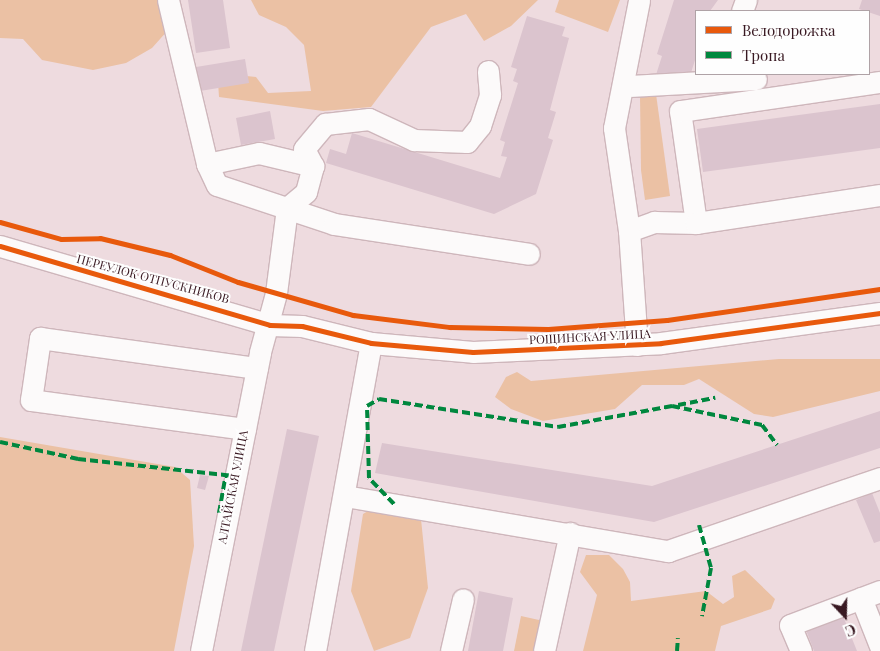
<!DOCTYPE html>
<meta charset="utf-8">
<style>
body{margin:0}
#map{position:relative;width:880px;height:651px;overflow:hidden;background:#eedbdf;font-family:"Playfair Display",serif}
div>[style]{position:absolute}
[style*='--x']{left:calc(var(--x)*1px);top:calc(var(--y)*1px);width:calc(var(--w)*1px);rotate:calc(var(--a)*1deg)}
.green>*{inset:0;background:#ebc1a4}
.building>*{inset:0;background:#dbc4ce}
.roads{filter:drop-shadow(1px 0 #ceb6bb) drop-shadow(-1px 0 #ceb6bb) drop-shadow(0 1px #ceb6bb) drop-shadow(0 -1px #ceb6bb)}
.minor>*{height:21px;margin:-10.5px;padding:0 10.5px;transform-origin:10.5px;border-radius:10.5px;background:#fcfafa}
.quiet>*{height:4px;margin-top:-2px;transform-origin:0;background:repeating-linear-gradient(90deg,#00873e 0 8px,transparent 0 12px)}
.cycleway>*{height:5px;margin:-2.5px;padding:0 2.5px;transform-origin:2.5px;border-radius:2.5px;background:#e8590c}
span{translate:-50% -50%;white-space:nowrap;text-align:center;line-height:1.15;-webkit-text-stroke:4px #fefefe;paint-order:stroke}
.street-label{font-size:12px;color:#391922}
.legend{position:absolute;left:695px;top:10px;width:175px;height:65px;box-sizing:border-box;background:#fefefe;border:1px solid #afa2a6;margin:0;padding:6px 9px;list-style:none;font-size:15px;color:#391922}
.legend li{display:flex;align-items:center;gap:10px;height:25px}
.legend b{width:25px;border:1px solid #afa2a6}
.north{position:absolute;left:820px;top:591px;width:50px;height:50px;-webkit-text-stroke:4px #fefefe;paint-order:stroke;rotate:159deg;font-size:14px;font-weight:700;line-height:20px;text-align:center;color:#391922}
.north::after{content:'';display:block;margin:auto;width:18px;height:22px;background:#391922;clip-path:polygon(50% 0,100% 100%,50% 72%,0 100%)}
</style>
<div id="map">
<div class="green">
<i style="clip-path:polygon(0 0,176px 0,169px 29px,152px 48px,126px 63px,93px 70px,42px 60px,23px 39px,0 38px)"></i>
<i style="clip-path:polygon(251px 0,538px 0,511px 26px,484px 41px,466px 14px,431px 27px,371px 107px,323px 111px,219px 97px,218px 82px,237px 75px,256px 77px,268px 93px,311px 91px,304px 45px,286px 27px,259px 15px)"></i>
<i style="clip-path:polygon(559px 0,620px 0,608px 32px,555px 12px)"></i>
<i style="clip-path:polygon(656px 94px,670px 196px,645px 200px,641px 170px,640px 95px)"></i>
<i style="clip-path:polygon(779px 359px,880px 359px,880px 391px,773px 417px,754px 414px,699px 379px,684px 385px,642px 385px,615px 409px,543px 421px,511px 409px,495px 397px,506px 377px,517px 372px,531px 381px)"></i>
<i style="clip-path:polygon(0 437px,175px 467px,190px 480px,194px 546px,174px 651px,0 651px)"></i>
<i style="clip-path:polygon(375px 507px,421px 519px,428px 588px,410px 638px,374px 651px,351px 591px,363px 514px)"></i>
<i style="clip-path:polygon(586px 555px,609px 555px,623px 569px,630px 582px,631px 601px,706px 591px,723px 604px,734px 597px,732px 576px,745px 570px,775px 599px,771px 609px,721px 626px,715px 651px,583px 651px,597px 595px,580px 572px)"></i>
<i style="clip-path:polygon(521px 616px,548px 622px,541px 651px,514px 651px)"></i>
</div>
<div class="building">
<i style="clip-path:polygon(188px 0,223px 0,230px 48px,196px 53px)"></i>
<i style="clip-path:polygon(674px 0,718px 0,710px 11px,696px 11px,696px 57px,689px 79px,654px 81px,662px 56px,657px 54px)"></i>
<i style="clip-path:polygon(862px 0,880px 0,880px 16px,859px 9px)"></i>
<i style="clip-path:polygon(527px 16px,565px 27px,562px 36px,569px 38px,550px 110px,556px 112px,548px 138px,553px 140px,536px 194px,494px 214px,326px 163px,330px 149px,346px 154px,352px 133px,500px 178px,507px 157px,501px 156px,505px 142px,500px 140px,518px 83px,513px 81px,517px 69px,511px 67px)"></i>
<i style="clip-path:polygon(245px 59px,249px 83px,200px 91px,196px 67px)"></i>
<i style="clip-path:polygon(880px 104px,880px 148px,703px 172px,697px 129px)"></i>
<i style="clip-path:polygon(270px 111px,275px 139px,241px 145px,236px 118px)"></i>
<i style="clip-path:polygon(880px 411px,880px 448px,654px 522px,375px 473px,382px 443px,652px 486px)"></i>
<i style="clip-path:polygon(287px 429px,319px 436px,274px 651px,241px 651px)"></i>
<i style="clip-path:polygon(200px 475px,209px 476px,205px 490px,197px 488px)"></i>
<i style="clip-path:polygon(872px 493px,880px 513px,880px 541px,874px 543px,856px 500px)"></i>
<i style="clip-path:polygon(479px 591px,513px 598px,503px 651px,468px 651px)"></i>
<i style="clip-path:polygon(843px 616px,857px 651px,814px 651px,806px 630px)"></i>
</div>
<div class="roads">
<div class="minor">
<i style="--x:168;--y:0;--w:169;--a:76.6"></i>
<i style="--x:207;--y:164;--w:53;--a:-11.9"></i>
<i style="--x:259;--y:153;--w:56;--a:13.5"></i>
<i style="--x:742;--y:11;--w:12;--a:-70"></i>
<i style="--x:631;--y:86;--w:125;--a:-3.2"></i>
<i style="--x:207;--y:164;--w:23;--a:65"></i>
<i style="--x:217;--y:185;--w:123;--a:18.4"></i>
<i style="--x:334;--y:224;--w:197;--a:8.7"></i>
<i style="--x:696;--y:223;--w:113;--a:-98.1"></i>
<i style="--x:680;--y:111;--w:202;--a:-8.3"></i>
<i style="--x:629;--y:231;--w:27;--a:-20"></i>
<i style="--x:654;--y:222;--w:42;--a:1.4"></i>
<i style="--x:696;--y:223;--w:186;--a:-8.7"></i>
<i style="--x:0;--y:246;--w:281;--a:16.3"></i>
<i style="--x:270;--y:325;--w:32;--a:2"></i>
<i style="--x:302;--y:326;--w:71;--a:13.8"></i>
<i style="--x:371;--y:343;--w:102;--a:5"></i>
<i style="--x:473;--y:352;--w:188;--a:-2.7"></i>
<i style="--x:661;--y:343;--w:221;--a:-7.8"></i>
<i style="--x:637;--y:345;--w:114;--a:-94"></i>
<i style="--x:629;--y:231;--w:104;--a:-98.3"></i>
<i style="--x:614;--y:128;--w:130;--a:-78.9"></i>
<i style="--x:245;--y:429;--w:216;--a:-172.3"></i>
<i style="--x:31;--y:400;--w:63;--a:-81.7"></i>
<i style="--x:40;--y:338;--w:219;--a:7.9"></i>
<i style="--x:345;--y:496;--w:328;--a:9.7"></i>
<i style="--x:668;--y:551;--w:224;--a:-19"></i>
<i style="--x:861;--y:598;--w:52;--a:68.4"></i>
<i style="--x:201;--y:651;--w:305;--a:-78.8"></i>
<i style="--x:260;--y:352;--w:61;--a:-74.8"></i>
<i style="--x:276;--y:293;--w:86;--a:-82.6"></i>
<i style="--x:287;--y:208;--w:25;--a:-40"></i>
<i style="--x:306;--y:192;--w:27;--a:-75"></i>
<i style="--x:313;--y:166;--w:19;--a:-118"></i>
<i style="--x:304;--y:149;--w:33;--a:-50"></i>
<i style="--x:325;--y:124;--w:44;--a:-6.5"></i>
<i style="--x:369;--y:119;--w:50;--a:25"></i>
<i style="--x:414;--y:140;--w:53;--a:2.2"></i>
<i style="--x:467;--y:142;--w:21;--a:-51"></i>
<i style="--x:480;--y:126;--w:33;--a:-72"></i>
<i style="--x:490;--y:95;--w:24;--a:-95"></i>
<i style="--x:315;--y:651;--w:313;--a:-79.7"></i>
<i style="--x:451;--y:651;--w:53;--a:-77"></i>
<i style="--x:544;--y:651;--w:121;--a:-77.6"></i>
<i style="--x:801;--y:651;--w:28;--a:-113"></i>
<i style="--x:790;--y:625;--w:96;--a:-20.7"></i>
</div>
</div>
<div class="quiet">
<i style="--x:678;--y:405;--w:38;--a:-11"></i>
<i style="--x:0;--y:442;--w:80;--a:12.3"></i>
<i style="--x:78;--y:459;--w:157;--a:6.2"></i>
<i style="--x:394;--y:504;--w:36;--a:-134"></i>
<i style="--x:369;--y:478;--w:72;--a:-91.6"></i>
<i style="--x:367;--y:406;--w:14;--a:-30"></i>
<i style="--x:379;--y:399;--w:181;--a:8.9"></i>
<i style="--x:558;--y:427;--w:116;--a:-10.4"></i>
<i style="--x:672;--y:406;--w:92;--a:11.9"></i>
<i style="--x:762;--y:425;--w:25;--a:53"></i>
<i style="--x:219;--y:513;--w:39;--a:-80"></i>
<i style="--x:699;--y:525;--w:45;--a:74.4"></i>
<i style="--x:711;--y:568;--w:49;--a:100.6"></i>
<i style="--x:677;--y:651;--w:13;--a:-86"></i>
</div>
<div class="cycleway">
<i style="--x:0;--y:222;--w:63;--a:15.6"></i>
<i style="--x:61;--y:239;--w:39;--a:-1"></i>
<i style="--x:100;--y:238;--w:72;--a:13.7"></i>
<i style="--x:170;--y:255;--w:73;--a:21.7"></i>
<i style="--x:238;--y:282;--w:120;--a:16"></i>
<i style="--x:353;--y:315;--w:98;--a:7.1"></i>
<i style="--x:450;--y:327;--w:98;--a:1.2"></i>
<i style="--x:548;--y:329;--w:119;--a:-4.3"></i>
<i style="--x:667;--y:320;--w:215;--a:-8.3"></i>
<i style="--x:0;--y:246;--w:281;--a:16.3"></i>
<i style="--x:270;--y:325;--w:32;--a:2"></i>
<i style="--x:302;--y:326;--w:71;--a:13.8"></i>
<i style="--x:371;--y:343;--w:102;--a:5"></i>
<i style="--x:473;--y:352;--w:188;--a:-2.7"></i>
<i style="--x:661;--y:343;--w:221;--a:-7.8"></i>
</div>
<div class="street-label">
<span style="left:153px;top:279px;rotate:15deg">ПЕРЕУЛОК ОТПУСКНИКОВ</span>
<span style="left:590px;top:337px;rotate:-3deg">РОЩИНСКАЯ УЛИЦА</span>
<span style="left:233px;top:487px;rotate:-79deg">АЛТАЙСКАЯ УЛИЦА</span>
</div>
<ul class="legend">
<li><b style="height:6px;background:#e8590c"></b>Велодорожка</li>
<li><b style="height:6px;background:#00873e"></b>Тропа</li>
</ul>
<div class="north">С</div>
</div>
